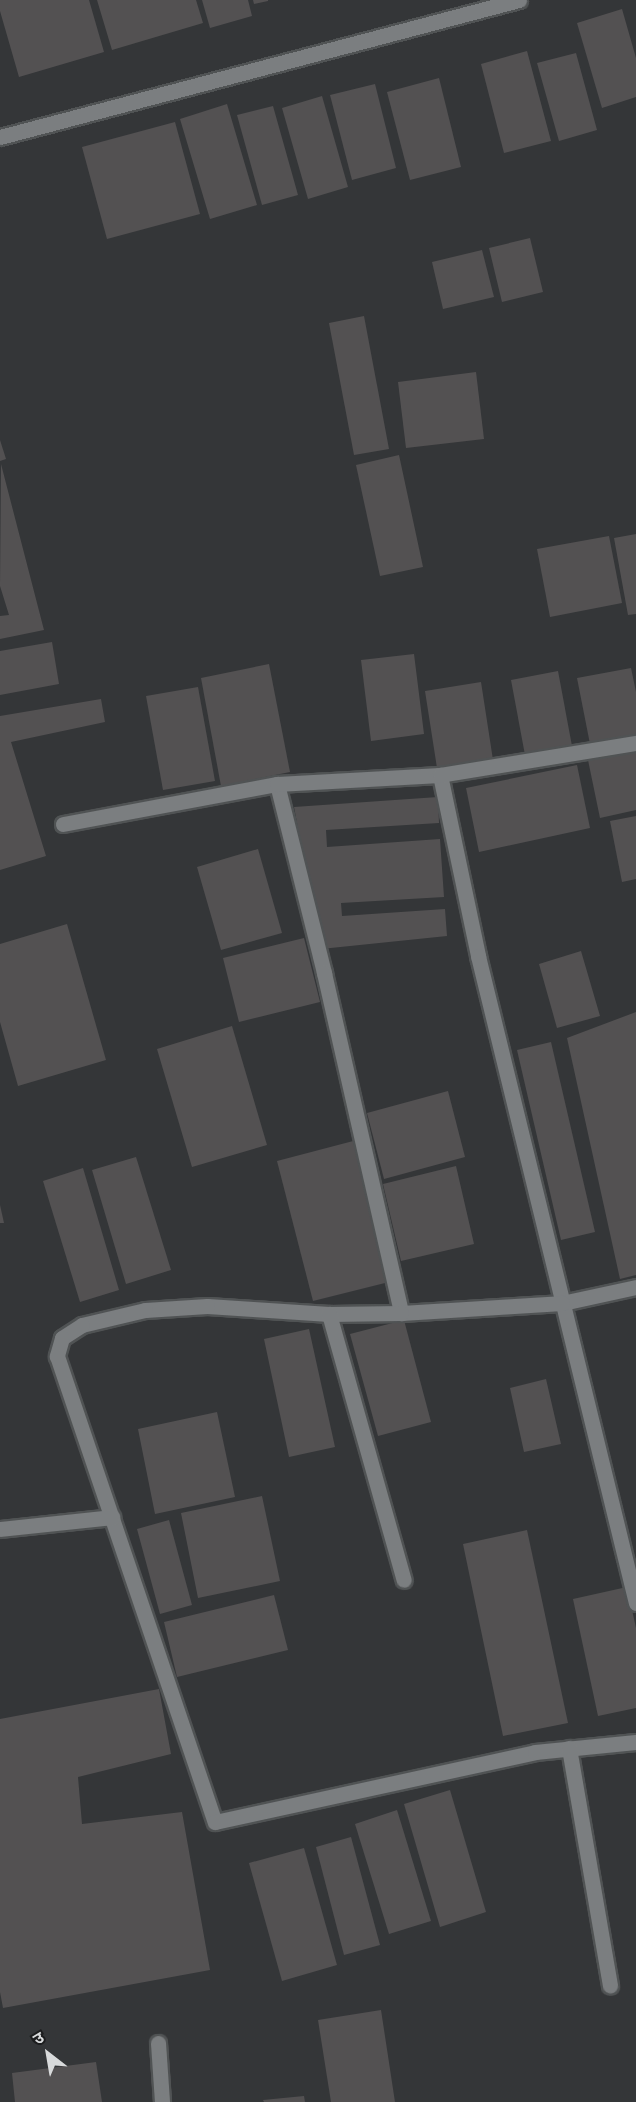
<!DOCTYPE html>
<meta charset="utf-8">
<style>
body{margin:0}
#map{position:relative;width:636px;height:2102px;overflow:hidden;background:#343638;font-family:"Space Grotesk","Noto Sans Devanagari",sans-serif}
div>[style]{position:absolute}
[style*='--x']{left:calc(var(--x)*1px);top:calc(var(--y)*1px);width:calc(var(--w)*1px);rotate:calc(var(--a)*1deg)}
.building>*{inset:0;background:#535152}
.roads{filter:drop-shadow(2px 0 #505354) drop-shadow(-2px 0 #505354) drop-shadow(0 2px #505354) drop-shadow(0 -2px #505354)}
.minor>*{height:15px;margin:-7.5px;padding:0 7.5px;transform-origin:7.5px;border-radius:7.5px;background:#7b7e80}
span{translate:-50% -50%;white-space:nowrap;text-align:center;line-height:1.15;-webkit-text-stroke:4.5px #1c1d1e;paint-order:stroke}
.north{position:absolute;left:18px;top:2024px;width:60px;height:60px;-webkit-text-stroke:4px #1c1d1e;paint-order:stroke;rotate:329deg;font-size:16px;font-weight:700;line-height:24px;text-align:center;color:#d8dadb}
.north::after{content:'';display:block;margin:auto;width:21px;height:27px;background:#d8dadb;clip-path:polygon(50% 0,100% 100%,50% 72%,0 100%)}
</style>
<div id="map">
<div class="building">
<i style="clip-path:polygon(0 0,89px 0,104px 52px,19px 77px,0 11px)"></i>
<i style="clip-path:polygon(97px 0,196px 0,203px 23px,112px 50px)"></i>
<i style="clip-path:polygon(202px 0,248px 0,252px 16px,210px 28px)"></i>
<i style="clip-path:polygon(253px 0,268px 0,268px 1px,254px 4px)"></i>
<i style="clip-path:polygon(622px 9px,636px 58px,636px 97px,602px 108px,577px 23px)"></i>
<i style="clip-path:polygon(527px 51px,551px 141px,504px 153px,481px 64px)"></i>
<i style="clip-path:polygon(576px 53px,597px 130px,559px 141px,537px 63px)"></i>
<i style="clip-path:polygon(439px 78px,461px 167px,410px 180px,387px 92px)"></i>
<i style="clip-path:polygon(375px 84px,396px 168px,352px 180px,330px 95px)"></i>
<i style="clip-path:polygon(322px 96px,348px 187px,308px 199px,282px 108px)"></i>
<i style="clip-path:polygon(227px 104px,257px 205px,210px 219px,180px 119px)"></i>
<i style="clip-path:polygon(273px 106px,298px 195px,262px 205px,237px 115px)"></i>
<i style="clip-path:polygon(175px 122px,200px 214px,107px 239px,82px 147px)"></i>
<i style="clip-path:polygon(530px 238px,543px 292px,502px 302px,489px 248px)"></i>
<i style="clip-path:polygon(482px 250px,494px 297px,443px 309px,432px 262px)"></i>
<i style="clip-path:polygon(364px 316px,389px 449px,354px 455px,329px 323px)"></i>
<i style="clip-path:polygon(476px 372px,484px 439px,406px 448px,398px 382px)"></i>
<i style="clip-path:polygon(0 440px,6px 459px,0 461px)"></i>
<i style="clip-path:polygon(399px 455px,423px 567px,380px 576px,356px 465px)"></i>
<i style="clip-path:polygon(1px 464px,44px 630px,0 639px,0 616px,9px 615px,0 586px)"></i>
<i style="clip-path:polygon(636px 534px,636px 614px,628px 615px,614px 538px)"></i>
<i style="clip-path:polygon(609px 536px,622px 603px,550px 617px,537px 549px)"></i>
<i style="clip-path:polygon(52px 642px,59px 684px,0 695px,0 651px)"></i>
<i style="clip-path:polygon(414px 654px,424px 734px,371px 741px,361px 660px)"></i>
<i style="clip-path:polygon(269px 664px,290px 772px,221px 786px,201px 678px)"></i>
<i style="clip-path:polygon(631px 668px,636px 692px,636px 735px,590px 744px,577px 678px)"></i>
<i style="clip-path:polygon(558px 671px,572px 746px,525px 755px,511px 680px)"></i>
<i style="clip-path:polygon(481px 682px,493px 760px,437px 768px,425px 691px)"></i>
<i style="clip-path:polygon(198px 687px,215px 781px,163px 790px,146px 696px)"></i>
<i style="clip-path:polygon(101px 699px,105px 722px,11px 742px,46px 856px,0 870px,0 716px)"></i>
<i style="clip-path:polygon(636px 750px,636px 810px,600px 818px,588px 760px)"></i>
<i style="clip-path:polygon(577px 765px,590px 828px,479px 852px,466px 788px)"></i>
<i style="clip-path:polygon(438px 797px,439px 823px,326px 830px,327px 847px,440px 839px,444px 897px,341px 903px,342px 916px,445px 909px,447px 936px,321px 949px,294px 807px)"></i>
<i style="clip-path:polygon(636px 816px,636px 879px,622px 882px,610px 821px)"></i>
<i style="clip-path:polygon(258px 849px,282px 933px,221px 950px,197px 867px)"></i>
<i style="clip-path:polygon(67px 924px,106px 1060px,18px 1086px,0 1022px,0 944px)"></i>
<i style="clip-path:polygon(304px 938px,320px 1002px,239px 1022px,223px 958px)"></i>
<i style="clip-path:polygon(581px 951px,600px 1016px,557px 1028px,539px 964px)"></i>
<i style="clip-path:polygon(636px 1012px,636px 1275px,620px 1279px,567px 1038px)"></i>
<i style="clip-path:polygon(232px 1026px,267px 1145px,192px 1167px,157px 1049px)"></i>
<i style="clip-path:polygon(551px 1042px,595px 1232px,561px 1240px,517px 1050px)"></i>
<i style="clip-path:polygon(448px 1091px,465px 1157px,384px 1179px,367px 1113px)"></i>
<i style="clip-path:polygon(357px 1140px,393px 1281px,313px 1301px,277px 1161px)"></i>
<i style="clip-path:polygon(136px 1157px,171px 1270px,126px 1284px,92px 1170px)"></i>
<i style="clip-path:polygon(456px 1166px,474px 1244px,401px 1261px,383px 1184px)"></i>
<i style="clip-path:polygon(83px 1168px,119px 1290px,80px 1302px,43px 1181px)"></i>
<i style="clip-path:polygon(0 1205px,4px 1223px,0 1223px)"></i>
<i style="clip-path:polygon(404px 1320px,431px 1422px,378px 1436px,350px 1334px)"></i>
<i style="clip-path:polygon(309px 1329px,335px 1447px,289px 1457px,264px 1339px)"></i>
<i style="clip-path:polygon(546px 1379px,561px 1444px,524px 1452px,510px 1388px)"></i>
<i style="clip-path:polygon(217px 1412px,235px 1497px,155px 1514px,138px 1429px)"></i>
<i style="clip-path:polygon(262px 1496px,280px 1581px,198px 1598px,181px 1513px)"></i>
<i style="clip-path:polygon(169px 1520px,192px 1605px,160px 1614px,137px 1529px)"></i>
<i style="clip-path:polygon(527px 1530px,568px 1723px,503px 1736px,463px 1544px)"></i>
<i style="clip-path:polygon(627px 1587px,636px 1628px,636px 1708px,598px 1716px,573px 1599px)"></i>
<i style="clip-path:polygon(274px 1595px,288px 1650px,177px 1677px,164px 1622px)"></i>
<i style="clip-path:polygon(159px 1689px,171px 1754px,78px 1777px,82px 1824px,182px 1812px,210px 1970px,3px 2008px,0 1992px,0 1719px)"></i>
<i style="clip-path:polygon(450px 1790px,486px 1912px,440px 1927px,404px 1804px)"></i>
<i style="clip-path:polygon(397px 1810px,431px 1921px,389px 1934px,355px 1824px)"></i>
<i style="clip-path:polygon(351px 1837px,380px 1945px,344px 1955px,316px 1847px)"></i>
<i style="clip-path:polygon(304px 1848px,337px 1965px,282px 1981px,249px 1863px)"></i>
<i style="clip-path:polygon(381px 2010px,395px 2102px,331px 2102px,318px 2020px)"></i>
<i style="clip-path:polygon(96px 2062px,102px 2102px,15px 2102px,12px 2073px)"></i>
<i style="clip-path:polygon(304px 2096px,305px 2102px,264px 2102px,263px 2100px)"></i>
</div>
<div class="roads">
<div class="minor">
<i style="--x:0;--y:137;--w:537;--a:-14.79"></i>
<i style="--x:440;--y:775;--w:185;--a:78.1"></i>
<i style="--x:478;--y:956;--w:666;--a:76.28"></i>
<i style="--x:277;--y:784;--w:195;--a:76"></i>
<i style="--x:324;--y:973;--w:349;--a:77.2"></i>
<i style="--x:63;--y:824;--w:218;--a:-10.6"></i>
<i style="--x:277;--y:784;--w:163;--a:-3.2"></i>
<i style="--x:440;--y:775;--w:199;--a:-9.3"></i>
<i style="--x:636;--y:1287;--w:76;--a:167.8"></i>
<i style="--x:562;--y:1303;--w:161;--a:176.4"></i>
<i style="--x:401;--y:1313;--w:72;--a:179.2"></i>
<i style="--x:329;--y:1314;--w:122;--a:-176.2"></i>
<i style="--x:207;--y:1306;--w:62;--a:176.3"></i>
<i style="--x:145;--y:1310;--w:65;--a:166.6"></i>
<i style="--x:82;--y:1325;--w:24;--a:147"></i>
<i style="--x:62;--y:1338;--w:19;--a:106"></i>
<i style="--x:57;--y:1356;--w:492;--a:71.3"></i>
<i style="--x:215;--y:1822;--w:328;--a:-12.3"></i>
<i style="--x:535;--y:1752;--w:101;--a:-5.7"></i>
<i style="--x:329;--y:1314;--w:276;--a:74.3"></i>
<i style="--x:0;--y:1529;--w:113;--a:-6.1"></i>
<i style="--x:569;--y:1748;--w:241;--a:80.2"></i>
<i style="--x:158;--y:2043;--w:59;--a:86.1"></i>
</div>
</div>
<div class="north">उ</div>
</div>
